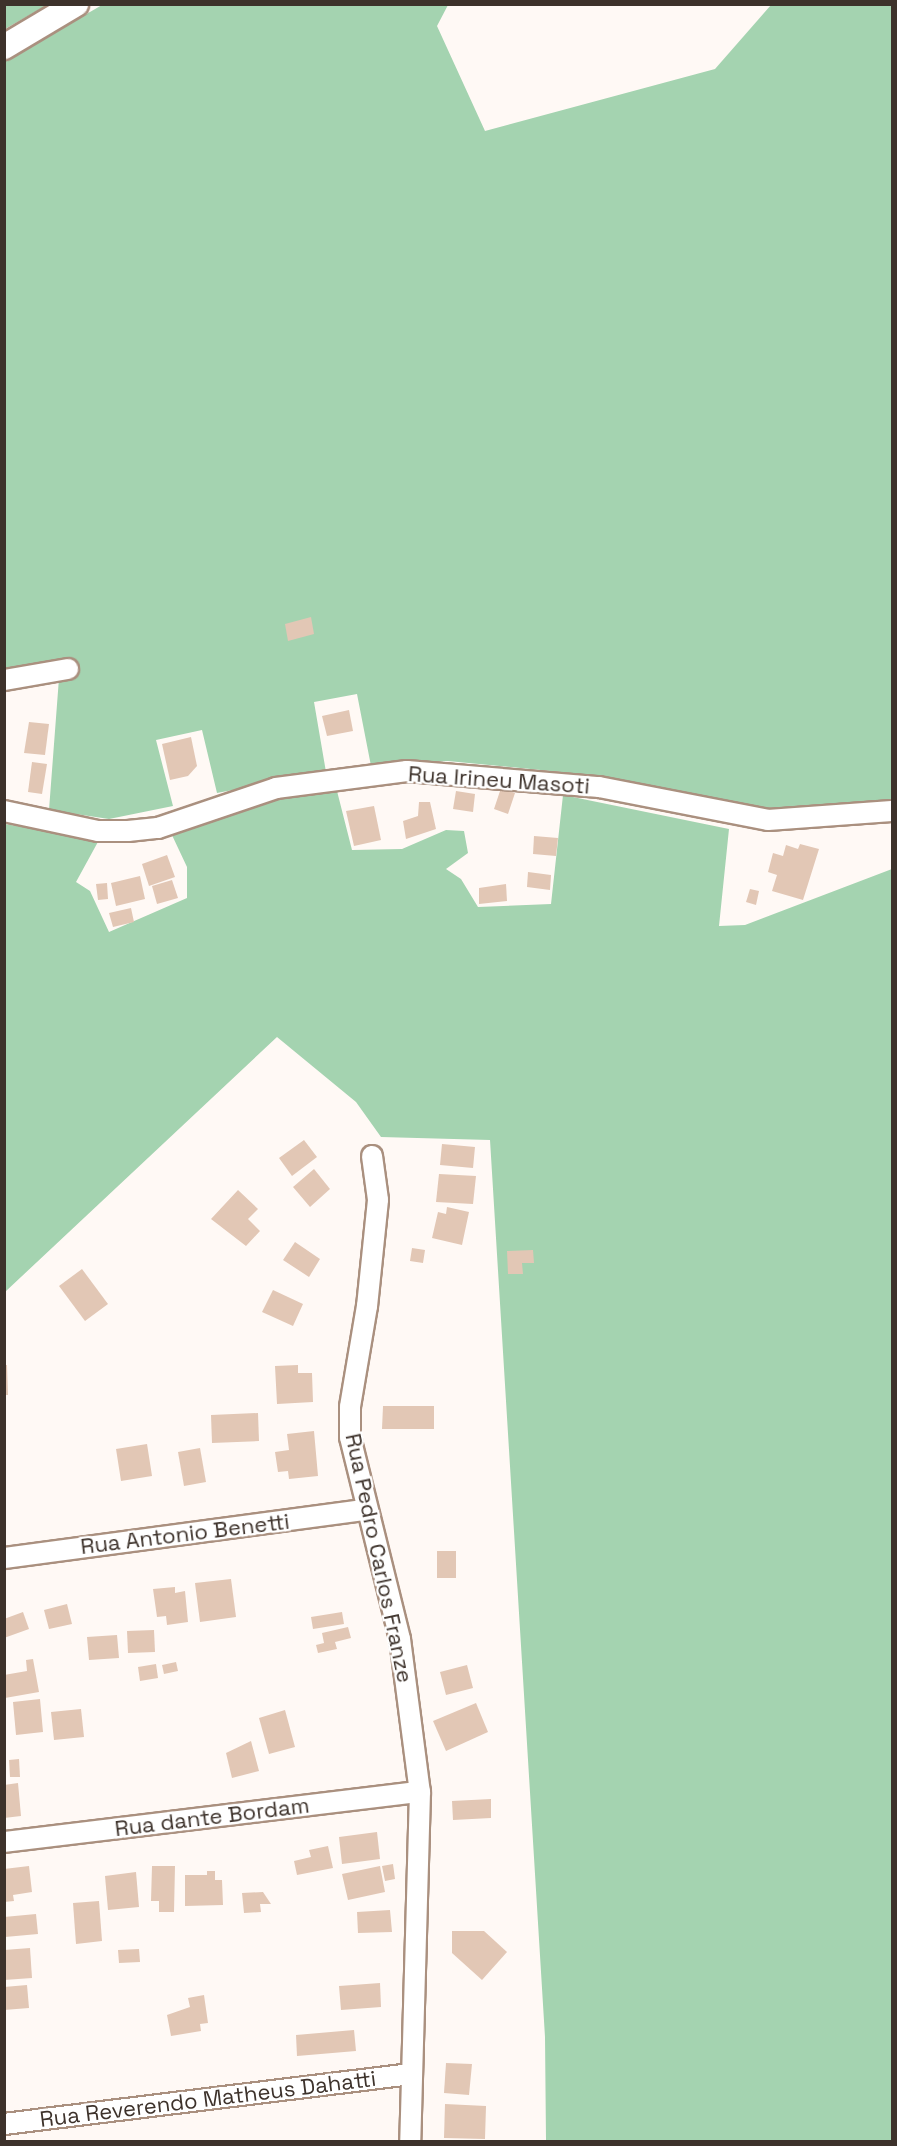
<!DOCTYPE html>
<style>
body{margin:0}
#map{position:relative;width:897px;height:2146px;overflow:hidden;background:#fff9f5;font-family:"Space Grotesk",sans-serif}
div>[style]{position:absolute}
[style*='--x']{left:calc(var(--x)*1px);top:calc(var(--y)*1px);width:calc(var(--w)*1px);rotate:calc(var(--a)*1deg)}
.green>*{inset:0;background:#a4d3b0}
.building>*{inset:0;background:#e2c7b5}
.roads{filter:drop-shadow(2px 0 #aa907f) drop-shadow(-2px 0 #aa907f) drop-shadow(0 2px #aa907f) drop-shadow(0 -2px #aa907f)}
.minor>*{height:20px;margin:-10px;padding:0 10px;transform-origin:10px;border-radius:10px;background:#fff}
.tertiary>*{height:24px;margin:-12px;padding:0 12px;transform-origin:12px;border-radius:12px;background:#fff}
span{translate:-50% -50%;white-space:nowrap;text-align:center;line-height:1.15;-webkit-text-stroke:4.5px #fff;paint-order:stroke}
.street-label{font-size:22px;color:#3d322b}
.frame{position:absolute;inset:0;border:6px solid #3d322b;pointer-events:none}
</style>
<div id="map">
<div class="green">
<i style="clip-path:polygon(5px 4px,47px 4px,47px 5px,5px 29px)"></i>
<i style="clip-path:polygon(102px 5px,448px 5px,437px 26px,485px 131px,715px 69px,771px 5px,892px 5px,892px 800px,771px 811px,571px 773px,448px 761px,371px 766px,357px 694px,314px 702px,326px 772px,217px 793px,202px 730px,156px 740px,173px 806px,109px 819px,49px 810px,59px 678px,5px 673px,4px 62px)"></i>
<i style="clip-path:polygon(337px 791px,352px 850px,402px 849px,446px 830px,464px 831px,468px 853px,446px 869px,461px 879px,478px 907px,551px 904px,563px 795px,729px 829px,719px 926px,745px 925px,892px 869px,892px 2141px,546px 2141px,545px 2037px,490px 1140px,381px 1137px,356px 1102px,277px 1037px,5px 1292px,5px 824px,99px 840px,76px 882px,90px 891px,109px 932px,187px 898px,187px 867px,171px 833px,279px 797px)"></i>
</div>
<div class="building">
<i style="clip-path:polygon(311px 617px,314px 634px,288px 641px,285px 624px)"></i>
<i style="clip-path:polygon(349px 710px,353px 731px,327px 736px,322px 716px)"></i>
<i style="clip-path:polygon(29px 722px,49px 724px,45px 755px,24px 753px)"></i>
<i style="clip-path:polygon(191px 737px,197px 766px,188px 776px,170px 780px,162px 744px)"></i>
<i style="clip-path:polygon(32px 762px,47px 764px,42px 794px,28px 792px)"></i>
<i style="clip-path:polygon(501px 788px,515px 793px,508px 814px,494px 809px)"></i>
<i style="clip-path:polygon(456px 791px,475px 794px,473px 812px,453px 809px)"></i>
<i style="clip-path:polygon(419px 802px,430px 802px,436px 829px,406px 839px,403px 821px,418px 816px)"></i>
<i style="clip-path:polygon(374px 806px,381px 840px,354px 846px,346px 811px)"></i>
<i style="clip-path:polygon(534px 836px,558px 838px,556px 856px,533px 854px)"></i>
<i style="clip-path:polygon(800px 844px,819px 849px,803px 900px,772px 891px,777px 875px,768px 872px,773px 853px,783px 856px,786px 845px,798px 849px)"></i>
<i style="clip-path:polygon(167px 855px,175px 877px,149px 886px,142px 864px)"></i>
<i style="clip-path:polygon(528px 872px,551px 875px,550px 890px,527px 887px)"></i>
<i style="clip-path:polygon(140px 876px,145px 899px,116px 906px,111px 883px)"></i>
<i style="clip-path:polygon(172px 880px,178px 898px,157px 904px,152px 886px)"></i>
<i style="clip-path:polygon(107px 883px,108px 899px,98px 900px,96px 884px)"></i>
<i style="clip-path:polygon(506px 884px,507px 901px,479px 904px,479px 888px)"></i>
<i style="clip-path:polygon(750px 889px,759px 891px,756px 905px,746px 902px)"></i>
<i style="clip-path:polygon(131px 908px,134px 922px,113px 927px,109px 913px)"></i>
<i style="clip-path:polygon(304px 1140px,317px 1157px,292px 1176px,279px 1158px)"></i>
<i style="clip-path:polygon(442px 1144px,475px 1147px,473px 1168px,440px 1165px)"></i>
<i style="clip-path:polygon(314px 1169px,330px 1189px,310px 1207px,293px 1187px)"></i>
<i style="clip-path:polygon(439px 1174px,476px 1176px,473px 1204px,436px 1202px)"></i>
<i style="clip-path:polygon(238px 1190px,258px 1209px,248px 1219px,260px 1231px,246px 1246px,211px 1219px)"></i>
<i style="clip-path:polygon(447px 1207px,469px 1212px,462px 1245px,432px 1238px,438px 1212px,446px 1214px)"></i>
<i style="clip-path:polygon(295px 1242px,320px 1259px,309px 1277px,283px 1260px)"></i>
<i style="clip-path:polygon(412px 1248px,425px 1250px,423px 1263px,410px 1261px)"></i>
<i style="clip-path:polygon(533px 1250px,534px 1263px,522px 1263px,523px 1274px,508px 1274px,507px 1251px)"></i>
<i style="clip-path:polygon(82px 1269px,108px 1304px,85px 1321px,59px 1286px)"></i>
<i style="clip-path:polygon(273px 1290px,303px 1304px,293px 1326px,262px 1312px)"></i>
<i style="clip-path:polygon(4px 1365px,7px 1365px,8px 1395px,4px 1395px)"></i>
<i style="clip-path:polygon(298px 1365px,298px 1373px,312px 1373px,313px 1402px,277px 1404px,275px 1366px)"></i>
<i style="clip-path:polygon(383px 1406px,434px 1406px,434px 1429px,382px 1429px)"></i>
<i style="clip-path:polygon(258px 1413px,259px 1441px,212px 1443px,211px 1415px)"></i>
<i style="clip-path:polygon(314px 1431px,318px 1476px,289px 1479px,288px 1471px,278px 1472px,275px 1452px,289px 1450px,287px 1434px)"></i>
<i style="clip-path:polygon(147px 1444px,152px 1476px,121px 1481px,116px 1449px)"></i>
<i style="clip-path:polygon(200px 1448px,206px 1482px,184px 1486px,178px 1452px)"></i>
<i style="clip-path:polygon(437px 1551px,456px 1551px,456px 1578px,437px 1578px)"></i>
<i style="clip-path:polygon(231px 1579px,236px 1617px,200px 1622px,195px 1583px)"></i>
<i style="clip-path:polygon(175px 1587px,175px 1593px,185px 1591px,188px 1622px,167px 1625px,166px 1616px,157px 1617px,153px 1589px)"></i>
<i style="clip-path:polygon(67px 1604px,72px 1624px,49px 1629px,44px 1610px)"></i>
<i style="clip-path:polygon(23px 1612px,29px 1629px,4px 1638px,4px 1619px)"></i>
<i style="clip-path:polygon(342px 1612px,344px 1624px,313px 1629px,311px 1617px)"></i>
<i style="clip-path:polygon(348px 1627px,351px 1638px,335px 1642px,337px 1649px,318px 1653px,316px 1645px,324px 1643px,322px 1633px)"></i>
<i style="clip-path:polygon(154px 1630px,155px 1652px,128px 1653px,127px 1631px)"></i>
<i style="clip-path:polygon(117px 1635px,119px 1658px,89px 1660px,87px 1637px)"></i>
<i style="clip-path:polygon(33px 1659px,39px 1692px,5px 1698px,4px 1675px,27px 1671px,26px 1660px)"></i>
<i style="clip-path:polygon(176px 1662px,178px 1671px,164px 1674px,162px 1665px)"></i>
<i style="clip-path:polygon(156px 1664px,158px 1678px,140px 1681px,138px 1667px)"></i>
<i style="clip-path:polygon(467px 1665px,473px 1688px,446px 1695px,440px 1672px)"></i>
<i style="clip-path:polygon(40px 1699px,43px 1732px,16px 1735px,13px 1702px)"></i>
<i style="clip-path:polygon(476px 1703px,488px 1732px,446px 1751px,433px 1721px)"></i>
<i style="clip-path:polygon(81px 1709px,84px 1737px,54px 1740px,51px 1712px)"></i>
<i style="clip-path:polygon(285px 1710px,295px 1747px,269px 1754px,259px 1718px)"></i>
<i style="clip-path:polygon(251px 1741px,259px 1771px,232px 1778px,226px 1753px)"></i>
<i style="clip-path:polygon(19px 1759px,20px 1777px,10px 1777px,9px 1760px)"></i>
<i style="clip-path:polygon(18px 1783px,21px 1816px,4px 1818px,4px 1785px)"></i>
<i style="clip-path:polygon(491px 1799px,491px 1818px,453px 1820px,452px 1801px)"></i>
<i style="clip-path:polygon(377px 1832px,380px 1859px,342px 1864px,339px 1837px)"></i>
<i style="clip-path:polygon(328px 1846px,333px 1868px,297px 1875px,294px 1861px,311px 1857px,309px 1850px)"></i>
<i style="clip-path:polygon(393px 1864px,395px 1879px,385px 1881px,382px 1866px)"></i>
<i style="clip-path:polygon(29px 1866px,32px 1892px,13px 1895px,14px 1901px,4px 1902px,4px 1869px)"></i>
<i style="clip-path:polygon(152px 1866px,175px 1866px,174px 1912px,159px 1912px,159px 1901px,151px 1901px)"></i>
<i style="clip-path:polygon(380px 1866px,385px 1892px,348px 1900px,342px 1874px)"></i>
<i style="clip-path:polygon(207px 1871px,215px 1871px,215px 1880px,222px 1880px,223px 1905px,185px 1906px,185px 1875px,207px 1875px)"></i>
<i style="clip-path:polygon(136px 1872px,139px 1907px,108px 1910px,105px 1876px)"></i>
<i style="clip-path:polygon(263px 1892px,271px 1904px,260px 1904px,261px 1912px,244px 1913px,242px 1893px)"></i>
<i style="clip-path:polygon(99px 1901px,102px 1941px,76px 1944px,73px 1903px)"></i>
<i style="clip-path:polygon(390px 1910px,392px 1932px,358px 1933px,357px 1912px)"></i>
<i style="clip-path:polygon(36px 1914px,38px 1934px,5px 1937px,4px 1917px)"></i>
<i style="clip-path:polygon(452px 1931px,484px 1931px,507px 1952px,482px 1980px,452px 1953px)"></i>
<i style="clip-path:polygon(30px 1948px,32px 1978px,4px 1980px,4px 1950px)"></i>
<i style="clip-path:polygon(139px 1949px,140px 1962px,119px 1963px,118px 1950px)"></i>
<i style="clip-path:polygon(380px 1983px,381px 2007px,341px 2010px,339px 1986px)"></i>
<i style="clip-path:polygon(27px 1985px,29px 2008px,4px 2010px,4px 1987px)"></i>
<i style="clip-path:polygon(204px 1995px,208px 2023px,200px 2024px,201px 2031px,171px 2036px,167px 2015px,190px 2007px,188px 1998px)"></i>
<i style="clip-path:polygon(354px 2030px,356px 2051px,297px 2056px,296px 2035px)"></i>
<i style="clip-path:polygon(446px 2063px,472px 2064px,469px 2095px,444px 2093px)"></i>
<i style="clip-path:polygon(445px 2104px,486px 2106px,485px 2139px,444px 2138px)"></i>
</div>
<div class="roads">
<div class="minor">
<i style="--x:4;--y:680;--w:65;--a:-9.8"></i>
<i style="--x:4;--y:811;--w:96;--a:12"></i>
<i style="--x:98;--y:831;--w:30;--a:0"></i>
<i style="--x:128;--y:831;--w:30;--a:-6"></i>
<i style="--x:158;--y:828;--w:125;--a:-18.7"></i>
<i style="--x:276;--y:788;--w:132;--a:-7.4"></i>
<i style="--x:407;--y:771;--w:193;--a:4.8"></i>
<i style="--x:599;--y:787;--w:172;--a:11"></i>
<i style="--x:768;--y:820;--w:124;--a:-4.2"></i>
<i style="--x:372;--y:1156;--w:44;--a:82.2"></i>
<i style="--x:378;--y:1200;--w:107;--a:95.9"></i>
<i style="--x:367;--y:1306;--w:102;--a:99.6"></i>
<i style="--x:350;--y:1407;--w:30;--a:90"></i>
<i style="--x:350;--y:1437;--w:208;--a:76.1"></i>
<i style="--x:400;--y:1639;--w:154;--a:82.6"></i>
<i style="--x:420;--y:1792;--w:350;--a:91.6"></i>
<i style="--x:4;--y:1558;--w:364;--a:-7.6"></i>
<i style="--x:4;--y:1842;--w:419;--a:-6.9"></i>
<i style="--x:4;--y:2124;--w:410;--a:-7"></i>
</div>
<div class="tertiary">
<i style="--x:4;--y:47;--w:84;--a:-30.8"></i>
</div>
</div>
<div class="street-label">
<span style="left:499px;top:780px;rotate:4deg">Rua Irineu Masoti</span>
<span style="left:185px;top:1534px;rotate:-7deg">Rua Antonio Benetti</span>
<span style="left:379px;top:1558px;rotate:78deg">Rua Pedro Carlos Franze</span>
<span style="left:212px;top:1817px;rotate:-7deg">Rua dante Bordam</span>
<span style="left:208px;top:2099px;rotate:-7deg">Rua Reverendo Matheus Dahatti</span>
</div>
<div class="frame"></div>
</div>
